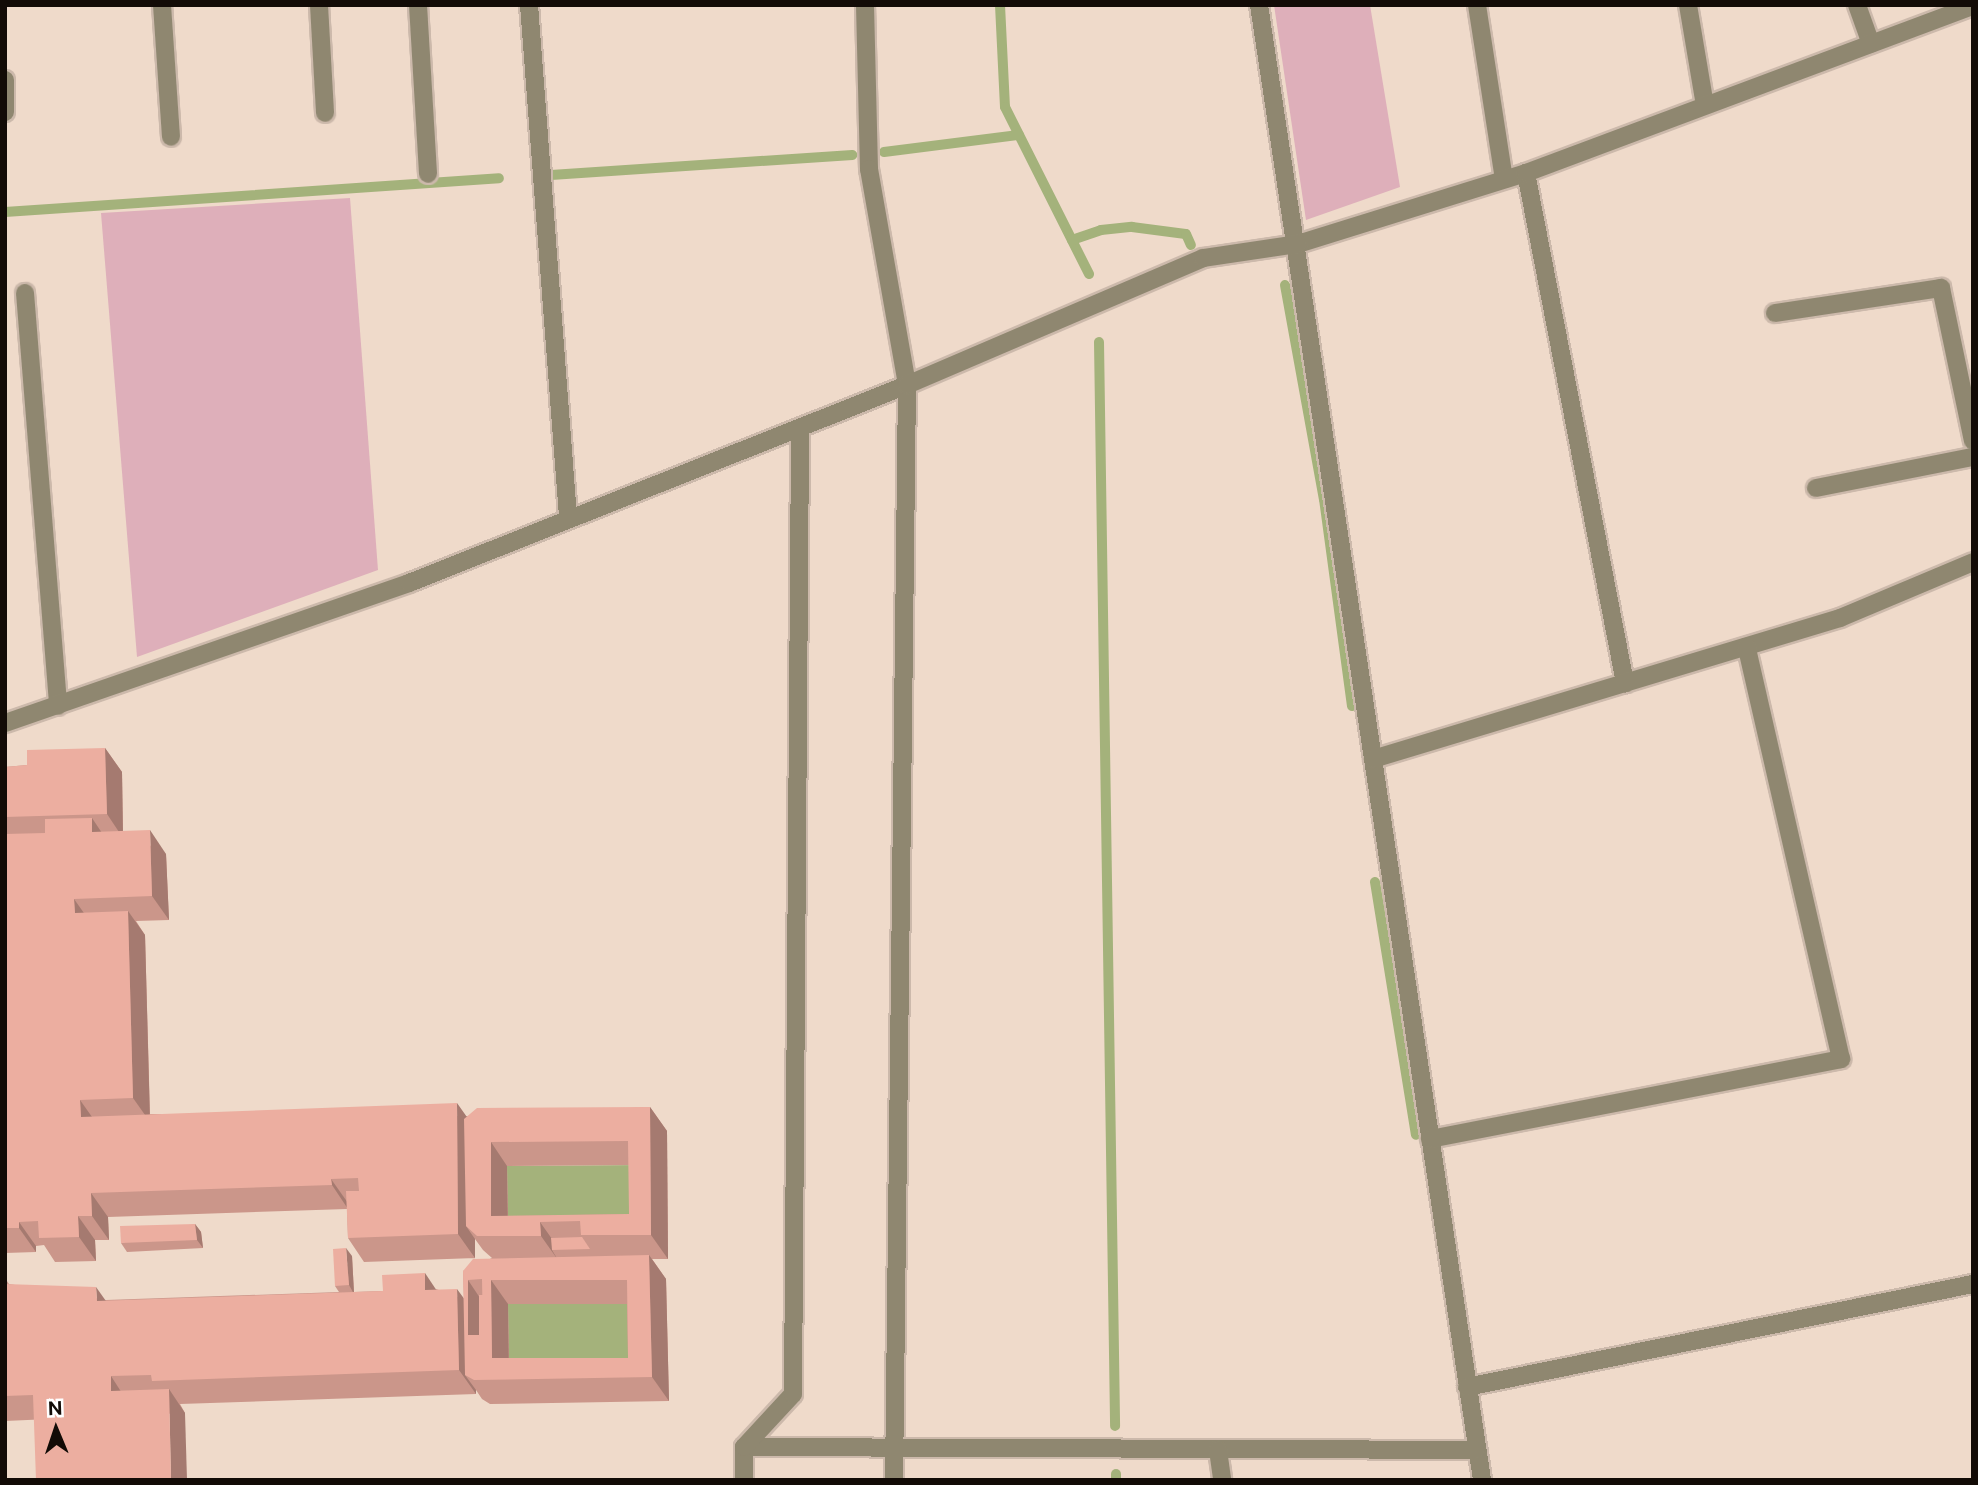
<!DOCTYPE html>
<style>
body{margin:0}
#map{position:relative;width:1978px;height:1485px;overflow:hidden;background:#efdaca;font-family:"Public Sans",sans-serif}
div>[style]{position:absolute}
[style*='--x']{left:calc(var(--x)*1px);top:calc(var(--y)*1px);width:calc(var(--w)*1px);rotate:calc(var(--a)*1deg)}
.green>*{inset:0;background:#deafba}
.water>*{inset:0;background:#a4b27b}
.stream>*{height:10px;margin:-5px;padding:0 5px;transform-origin:5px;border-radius:5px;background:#a4b27b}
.roads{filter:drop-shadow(2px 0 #ccb9ab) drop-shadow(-2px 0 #ccb9ab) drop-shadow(0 2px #ccb9ab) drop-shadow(0 -2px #ccb9ab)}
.minor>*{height:18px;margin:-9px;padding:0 9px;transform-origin:9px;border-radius:9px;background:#8f8770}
.tertiary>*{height:18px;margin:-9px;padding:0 9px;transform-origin:9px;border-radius:9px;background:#8f8770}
.wall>*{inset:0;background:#cb968a}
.shaded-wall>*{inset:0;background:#a57a70}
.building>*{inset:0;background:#ecaea0}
span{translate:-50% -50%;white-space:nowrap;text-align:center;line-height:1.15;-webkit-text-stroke:6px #fff;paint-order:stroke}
.frame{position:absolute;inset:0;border:7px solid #120b06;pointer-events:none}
.north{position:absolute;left:21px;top:1394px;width:70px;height:70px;-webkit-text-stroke:5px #fff;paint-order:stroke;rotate:358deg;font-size:19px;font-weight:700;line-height:28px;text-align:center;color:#120b06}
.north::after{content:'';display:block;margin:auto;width:24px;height:32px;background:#120b06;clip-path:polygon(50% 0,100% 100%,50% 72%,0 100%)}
</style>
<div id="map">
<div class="green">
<i style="clip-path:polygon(1274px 5px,1370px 5px,1400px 187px,1306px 220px)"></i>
<i style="clip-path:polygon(350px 198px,378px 570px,137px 657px,101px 213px)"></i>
</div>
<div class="water">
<i style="clip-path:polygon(645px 1165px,646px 1238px,508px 1240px,507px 1166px)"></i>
<i style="clip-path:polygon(508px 1304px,644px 1304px,645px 1382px,509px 1382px)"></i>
</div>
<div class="stream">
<i style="--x:1000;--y:5;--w:102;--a:87.2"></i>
<i style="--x:1005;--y:107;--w:187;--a:63.3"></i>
<i style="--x:884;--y:152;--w:136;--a:-7.2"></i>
<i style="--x:551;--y:175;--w:302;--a:-3.8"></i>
<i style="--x:5;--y:212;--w:495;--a:-3.9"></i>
<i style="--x:1072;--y:240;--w:31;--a:-19"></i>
<i style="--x:1101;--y:230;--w:31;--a:-6"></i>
<i style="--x:1132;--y:227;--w:54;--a:7.4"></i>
<i style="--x:1186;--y:234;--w:12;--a:66"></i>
<i style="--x:1285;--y:285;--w:218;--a:79.7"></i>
<i style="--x:1324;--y:499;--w:209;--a:82.3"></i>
<i style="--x:1099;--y:342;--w:1084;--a:89.15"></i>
<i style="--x:1375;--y:882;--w:256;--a:80.8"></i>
<i style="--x:1116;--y:1474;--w:6;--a:90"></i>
</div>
<div class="roads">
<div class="minor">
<i style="--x:162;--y:5;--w:132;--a:86.1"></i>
<i style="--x:319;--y:5;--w:108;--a:86.8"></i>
<i style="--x:418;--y:5;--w:169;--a:86.6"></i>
<i style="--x:529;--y:5;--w:513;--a:85.64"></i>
<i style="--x:865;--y:5;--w:164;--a:88.6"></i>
<i style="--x:869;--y:169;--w:219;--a:80"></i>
<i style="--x:907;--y:385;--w:1095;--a:90.68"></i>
<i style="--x:1259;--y:5;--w:1492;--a:81.4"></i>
<i style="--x:1477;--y:5;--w:176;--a:81.2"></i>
<i style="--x:1688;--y:5;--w:101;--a:80.4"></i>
<i style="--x:1857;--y:5;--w:41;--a:70.3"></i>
<i style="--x:5;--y:80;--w:32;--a:90"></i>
<i style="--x:1526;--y:173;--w:520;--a:79.01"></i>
<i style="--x:1298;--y:244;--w:239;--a:-17.3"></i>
<i style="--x:1526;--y:173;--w:477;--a:-20.5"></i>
<i style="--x:25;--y:293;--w:414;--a:85.4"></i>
<i style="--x:1775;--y:313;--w:168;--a:-8.6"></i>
<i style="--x:1941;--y:288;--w:156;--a:78.2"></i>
<i style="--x:1816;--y:488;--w:160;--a:-11.2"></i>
<i style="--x:1373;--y:759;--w:488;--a:-16.8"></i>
<i style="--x:1840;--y:618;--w:144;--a:-22.8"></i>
<i style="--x:1430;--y:1139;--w:419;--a:-11"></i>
<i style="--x:1841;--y:1059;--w:423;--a:-102.9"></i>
<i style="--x:1467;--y:1387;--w:516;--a:-11.51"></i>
<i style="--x:744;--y:1447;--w:732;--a:0.23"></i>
<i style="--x:1218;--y:1450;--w:30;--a:82"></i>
<i style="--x:744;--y:1480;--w:33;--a:-90"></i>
<i style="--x:744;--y:1447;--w:72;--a:-47.2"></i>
<i style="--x:793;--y:1394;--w:965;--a:-89.58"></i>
</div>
<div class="tertiary">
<i style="--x:5;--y:723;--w:428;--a:-19.1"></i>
<i style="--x:409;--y:583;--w:536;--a:-21.68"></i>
<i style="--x:907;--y:385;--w:322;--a:-23.2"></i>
<i style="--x:1203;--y:258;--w:96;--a:-8.4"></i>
</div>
</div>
<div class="wall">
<i style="clip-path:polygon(evenodd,105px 748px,122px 772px,123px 831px,166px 854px,169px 920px,136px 921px,145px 935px,150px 1114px,467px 1116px,650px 1107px,667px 1131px,668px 1259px,652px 1259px,666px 1279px,669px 1401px,490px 1404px,482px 1399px,476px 1390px,476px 1394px,180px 1404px,185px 1413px,5px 1421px,5px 1278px,9px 1284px,106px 1300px,339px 1292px,335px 1286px,352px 1256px,354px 1292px,436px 1289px,464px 1299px,463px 1271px,492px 1258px,483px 1250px,475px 1239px,475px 1258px,364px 1262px,348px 1238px,347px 1209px,108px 1217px,109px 1240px,95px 1240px,96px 1261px,55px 1262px,44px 1245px,36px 1246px,36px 1252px,5px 1253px,5px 767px,27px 765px,105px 748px,629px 1165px,629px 1214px,508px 1216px,507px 1166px,629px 1165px,105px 748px,508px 1304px,627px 1304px,628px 1358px,509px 1358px,508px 1304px)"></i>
<i style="clip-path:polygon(195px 1224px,201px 1232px,203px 1248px,127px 1252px,121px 1243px)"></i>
</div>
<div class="shaded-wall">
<i style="clip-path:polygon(105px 748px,122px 772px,123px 838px,107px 814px)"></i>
<i style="clip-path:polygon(92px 818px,108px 842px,92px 832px)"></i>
<i style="clip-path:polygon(150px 830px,166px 854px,169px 920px,152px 896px)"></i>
<i style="clip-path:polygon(74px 899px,91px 923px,75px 913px)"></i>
<i style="clip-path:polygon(128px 911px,145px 935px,150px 1122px,133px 1098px)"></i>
<i style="clip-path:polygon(80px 1100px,97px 1124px,81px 1117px)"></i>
<i style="clip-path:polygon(457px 1103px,474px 1127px,466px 1226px,475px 1239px,475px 1258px,458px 1234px)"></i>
<i style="clip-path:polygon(650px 1107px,667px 1131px,668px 1259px,651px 1235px)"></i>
<i style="clip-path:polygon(491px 1142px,507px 1166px,508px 1236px,491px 1216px)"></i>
<i style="clip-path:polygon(331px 1179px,348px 1203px,348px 1209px,332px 1185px)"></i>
<i style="clip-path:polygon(91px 1193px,108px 1217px,109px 1240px,92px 1216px)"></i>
<i style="clip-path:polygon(78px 1216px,95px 1240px,96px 1261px,79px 1237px)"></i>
<i style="clip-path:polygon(19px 1222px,36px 1246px,36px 1252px,19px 1228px)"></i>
<i style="clip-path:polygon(540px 1222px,557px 1246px,552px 1250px,558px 1260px,541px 1236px)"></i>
<i style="clip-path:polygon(195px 1224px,201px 1232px,203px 1248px,197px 1240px)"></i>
<i style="clip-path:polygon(346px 1248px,352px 1256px,354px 1294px,349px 1285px)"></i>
<i style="clip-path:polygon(649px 1255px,666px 1279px,669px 1401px,652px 1377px)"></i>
<i style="clip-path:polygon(425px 1273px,441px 1297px,425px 1290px)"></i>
<i style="clip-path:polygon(468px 1280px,484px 1304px,485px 1350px,465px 1375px,476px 1390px,476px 1394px,459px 1370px,457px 1289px,468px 1304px)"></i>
<i style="clip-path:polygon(491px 1280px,508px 1304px,509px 1379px,492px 1358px)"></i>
<i style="clip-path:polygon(96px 1287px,113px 1311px,97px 1301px)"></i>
<i style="clip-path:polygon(111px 1376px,127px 1401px,111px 1391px)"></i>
<i style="clip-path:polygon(169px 1389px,185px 1413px,187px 1480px,171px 1480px)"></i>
</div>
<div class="building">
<i style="clip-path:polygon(105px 748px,107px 814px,5px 817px,5px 767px,27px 765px,27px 750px)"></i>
<i style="clip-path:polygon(92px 818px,92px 832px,150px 830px,152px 896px,74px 899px,75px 913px,128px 911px,133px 1098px,80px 1100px,81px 1117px,457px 1103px,458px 1234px,348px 1238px,346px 1191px,359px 1191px,358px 1178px,331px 1179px,332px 1185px,91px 1193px,92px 1216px,78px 1216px,79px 1237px,39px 1238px,38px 1221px,19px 1222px,19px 1228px,5px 1228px,5px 834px,45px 833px,45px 819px)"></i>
<i style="clip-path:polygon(evenodd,650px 1107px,651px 1235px,581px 1235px,580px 1221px,540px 1222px,541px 1236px,477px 1236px,466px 1226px,464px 1119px,477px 1108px,650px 1107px,628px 1141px,629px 1214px,491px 1216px,491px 1142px,628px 1141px)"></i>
<i style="clip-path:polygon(195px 1224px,197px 1240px,121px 1243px,120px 1226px)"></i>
<i style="clip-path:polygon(582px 1237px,590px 1249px,552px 1250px,551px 1238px)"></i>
<i style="clip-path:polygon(346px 1248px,349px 1285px,335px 1286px,333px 1249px)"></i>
<i style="clip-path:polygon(evenodd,649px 1255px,652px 1377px,474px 1380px,465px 1375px,463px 1271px,473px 1259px,649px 1255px,482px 1279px,483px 1335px,468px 1335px,468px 1280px,482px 1279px,649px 1255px,491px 1280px,627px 1280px,628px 1358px,492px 1358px,491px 1280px)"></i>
<i style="clip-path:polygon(425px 1273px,425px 1290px,457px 1289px,459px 1370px,152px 1381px,151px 1375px,111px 1376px,111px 1391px,169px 1389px,171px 1480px,36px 1480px,33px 1395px,5px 1396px,5px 1284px,96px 1287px,97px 1301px,383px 1291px,382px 1275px)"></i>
<i style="clip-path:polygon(479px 1295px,483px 1295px,483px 1335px,479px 1335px)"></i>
</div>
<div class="frame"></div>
<div class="north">N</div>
</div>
